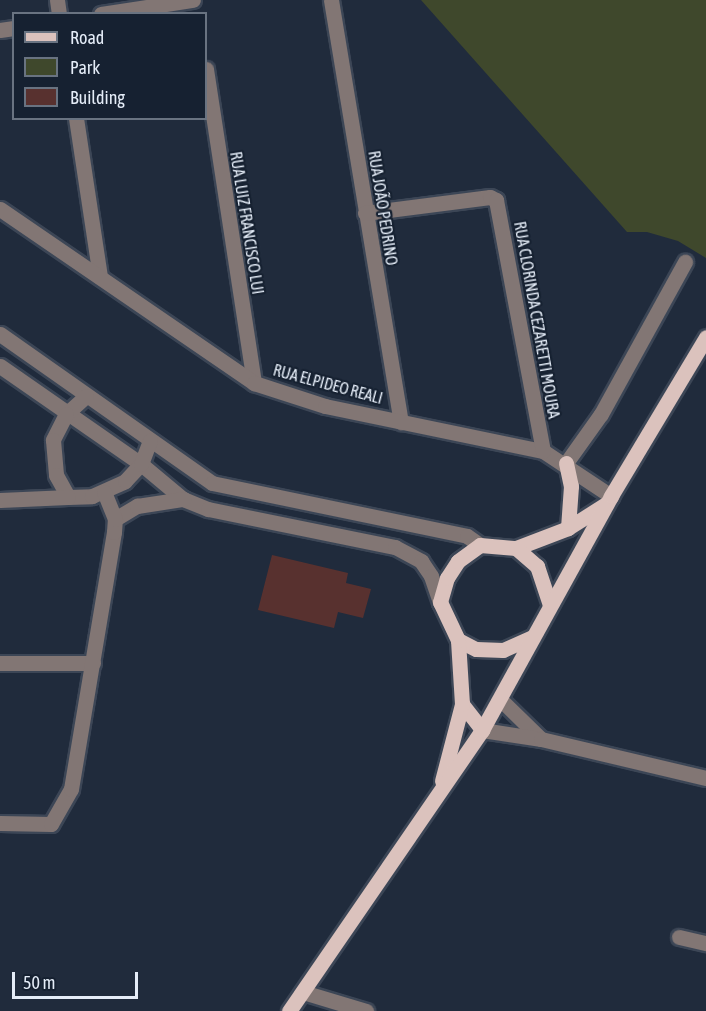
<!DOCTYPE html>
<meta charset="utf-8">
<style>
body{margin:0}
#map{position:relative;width:706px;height:1011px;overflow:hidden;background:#202b3c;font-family:"Asap Condensed",sans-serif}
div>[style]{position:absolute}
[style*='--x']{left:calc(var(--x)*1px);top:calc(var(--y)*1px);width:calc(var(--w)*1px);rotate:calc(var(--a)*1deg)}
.green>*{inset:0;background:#3f482c}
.building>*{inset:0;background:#58312f}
.roads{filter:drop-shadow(2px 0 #3c4656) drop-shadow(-2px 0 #3c4656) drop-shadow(0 2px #3c4656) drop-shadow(0 -2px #3c4656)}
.minor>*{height:15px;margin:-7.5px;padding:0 7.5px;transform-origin:7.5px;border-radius:7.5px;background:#827674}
.major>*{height:15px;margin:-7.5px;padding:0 7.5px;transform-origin:7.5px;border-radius:7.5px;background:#dbc2bd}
span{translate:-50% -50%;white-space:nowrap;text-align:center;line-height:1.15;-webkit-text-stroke:4.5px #162131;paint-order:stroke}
.street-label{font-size:16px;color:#e5edf8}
.legend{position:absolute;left:12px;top:12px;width:195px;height:108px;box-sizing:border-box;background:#162131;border:2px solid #697381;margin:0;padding:8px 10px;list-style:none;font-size:18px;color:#e5edf8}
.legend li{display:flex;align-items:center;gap:12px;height:30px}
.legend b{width:30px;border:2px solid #697381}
.scale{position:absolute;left:12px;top:972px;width:126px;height:27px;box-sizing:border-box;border:3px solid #e5edf8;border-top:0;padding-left:8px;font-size:18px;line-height:21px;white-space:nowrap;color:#e5edf8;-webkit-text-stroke:4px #162131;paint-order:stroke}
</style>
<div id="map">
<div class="green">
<i style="clip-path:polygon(421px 0,706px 0,706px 258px,678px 241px,647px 232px,627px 232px)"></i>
</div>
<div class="building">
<i style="clip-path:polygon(272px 555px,348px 573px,346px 583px,371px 589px,363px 618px,338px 612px,334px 628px,258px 610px)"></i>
</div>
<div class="roads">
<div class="minor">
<i style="--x:57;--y:0;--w:14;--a:82"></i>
<i style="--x:331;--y:0;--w:428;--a:80.6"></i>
<i style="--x:101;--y:14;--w:93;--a:-8.7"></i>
<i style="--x:0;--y:30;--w:14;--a:-8"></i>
<i style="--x:206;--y:69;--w:318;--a:81.3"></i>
<i style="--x:76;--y:118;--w:161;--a:81.4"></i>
<i style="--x:0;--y:209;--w:308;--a:34.4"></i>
<i style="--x:254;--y:383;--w:75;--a:17.9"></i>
<i style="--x:325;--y:406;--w:223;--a:11.7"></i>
<i style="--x:543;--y:451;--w:82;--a:33.5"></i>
<i style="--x:365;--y:213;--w:126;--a:-7.3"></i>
<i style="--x:490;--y:197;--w:7;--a:27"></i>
<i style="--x:496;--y:200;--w:255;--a:79.4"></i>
<i style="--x:0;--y:334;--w:259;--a:35.1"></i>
<i style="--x:212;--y:483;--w:260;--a:11.7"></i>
<i style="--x:467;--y:536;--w:16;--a:35"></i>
<i style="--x:0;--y:366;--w:172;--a:34.8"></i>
<i style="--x:141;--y:464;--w:55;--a:39.8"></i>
<i style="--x:183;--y:499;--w:27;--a:22"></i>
<i style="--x:208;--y:509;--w:191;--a:11.5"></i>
<i style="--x:395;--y:547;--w:30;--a:28"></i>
<i style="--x:421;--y:561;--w:18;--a:56"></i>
<i style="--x:431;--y:576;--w:28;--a:71"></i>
<i style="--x:86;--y:396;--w:27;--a:138"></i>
<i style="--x:66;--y:414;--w:29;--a:117"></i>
<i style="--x:53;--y:440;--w:35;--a:85"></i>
<i style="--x:56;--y:475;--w:25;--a:61"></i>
<i style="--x:68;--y:497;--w:24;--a:-2"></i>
<i style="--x:92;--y:496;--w:36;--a:-24"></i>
<i style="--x:125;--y:481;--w:23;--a:-47"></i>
<i style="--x:141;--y:464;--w:25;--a:-69"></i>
<i style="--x:566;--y:463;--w:60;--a:-54.5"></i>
<i style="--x:601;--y:414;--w:174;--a:-61.1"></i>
<i style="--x:0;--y:500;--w:68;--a:-2.5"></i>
<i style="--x:115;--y:519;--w:26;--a:-31"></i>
<i style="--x:137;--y:506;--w:47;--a:-8.7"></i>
<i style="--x:0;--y:663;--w:93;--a:0"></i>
<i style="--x:500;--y:699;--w:57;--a:44.3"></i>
<i style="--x:482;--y:730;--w:60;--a:8.7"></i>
<i style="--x:541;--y:739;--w:170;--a:13.3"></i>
<i style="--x:0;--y:823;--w:51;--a:1.1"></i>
<i style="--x:51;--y:824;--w:40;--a:-60.3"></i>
<i style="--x:71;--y:789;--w:261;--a:-80.5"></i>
<i style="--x:114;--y:532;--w:13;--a:-86"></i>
<i style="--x:115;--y:519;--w:29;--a:-112"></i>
<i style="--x:679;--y:937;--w:28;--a:13"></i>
<i style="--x:303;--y:992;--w:66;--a:16.8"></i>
</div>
<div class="major">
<i style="--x:566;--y:463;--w:24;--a:78"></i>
<i style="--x:571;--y:486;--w:42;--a:94.1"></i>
<i style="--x:516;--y:548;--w:56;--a:-21"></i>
<i style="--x:568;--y:528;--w:45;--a:-32.3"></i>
<i style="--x:458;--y:640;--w:20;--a:27"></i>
<i style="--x:476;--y:649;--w:27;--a:2"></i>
<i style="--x:503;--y:650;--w:32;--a:-24"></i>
<i style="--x:462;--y:704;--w:33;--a:52"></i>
<i style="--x:442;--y:781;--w:80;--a:-75.4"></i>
<i style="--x:462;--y:704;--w:64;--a:-93.6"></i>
<i style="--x:458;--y:640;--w:42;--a:-115.3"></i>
<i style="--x:440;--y:602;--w:25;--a:-74"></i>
<i style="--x:447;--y:578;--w:20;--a:-57"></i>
<i style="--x:458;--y:561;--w:27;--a:-36"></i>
<i style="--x:480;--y:545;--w:36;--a:5"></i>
<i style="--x:516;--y:548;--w:28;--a:41"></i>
<i style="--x:537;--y:566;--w:41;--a:71.6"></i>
<i style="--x:289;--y:1011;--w:341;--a:-55.5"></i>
<i style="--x:482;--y:730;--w:267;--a:-61.1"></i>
<i style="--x:611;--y:496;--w:185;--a:-59.1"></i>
</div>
</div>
<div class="street-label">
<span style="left:383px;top:208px;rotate:81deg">RUA JOÃO PEDRINO</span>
<span style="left:247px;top:223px;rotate:81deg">RUA LUIZ FRANCISCO LUI</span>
<span style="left:537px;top:320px;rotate:80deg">RUA CLORINDA CEZARETTI MOURA</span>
<span style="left:328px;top:384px;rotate:15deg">RUA ELPIDEO REALI</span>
</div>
<ul class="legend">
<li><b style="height:8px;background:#dbc2bd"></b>Road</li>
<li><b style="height:16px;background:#3f482c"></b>Park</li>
<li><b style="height:16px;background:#58312f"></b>Building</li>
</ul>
<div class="scale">50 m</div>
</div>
